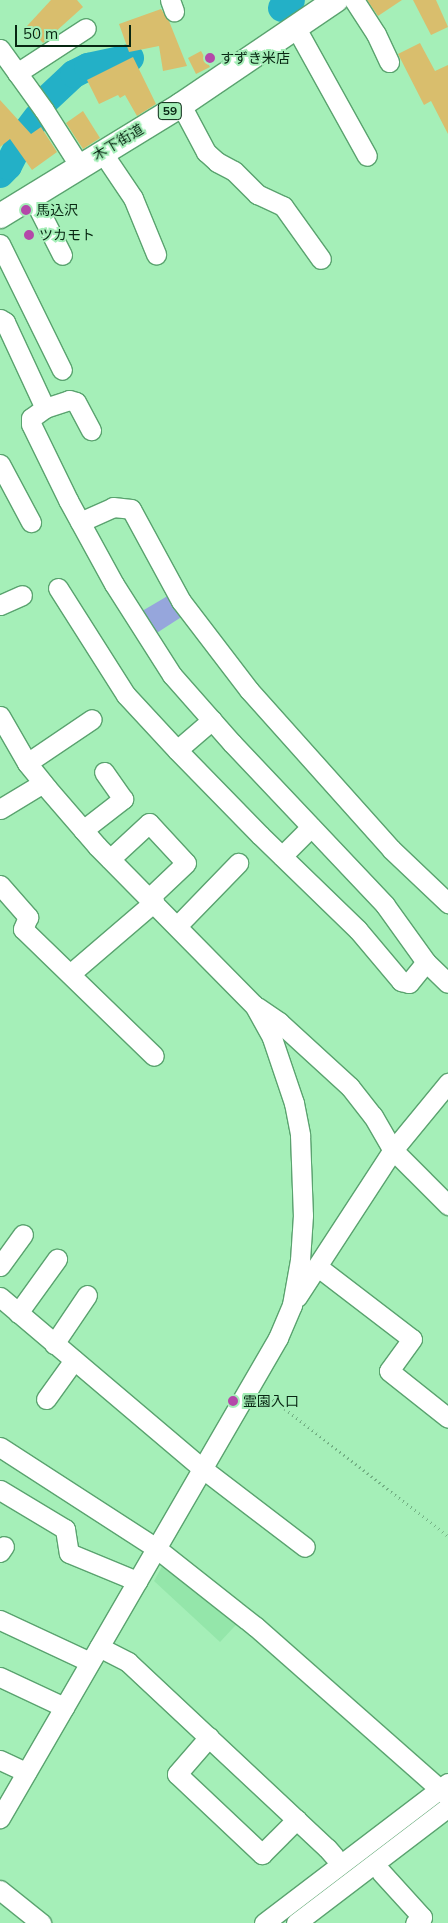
<!DOCTYPE html>
<meta charset="utf-8">
<style>
body{margin:0}
#map{position:relative;width:448px;height:1923px;overflow:hidden;background:#a5efb8;font-family:Mulish,"Noto Sans JP",sans-serif}
div>[style]{position:absolute}
[style*='--x']{left:calc(var(--x)*1px);top:calc(var(--y)*1px);width:calc(var(--w)*1px);rotate:calc(var(--a)*1deg)}
.built>*{inset:0;background:#94e6aa}
.green>*{inset:0;background:#96a6dc}
.river>*{height:28px;margin:-14px;padding:0 14px;transform-origin:14px;border-radius:14px;background:#23b0c7}
.building>*{inset:0;background:#d9be6d}
.path>*{height:2.5px;margin-top:-1.25px;transform-origin:0;background:repeating-linear-gradient(90deg,#73b084 0 1px,transparent 0 5px)}
.roads{filter:drop-shadow(1px 0 #5aa36f) drop-shadow(-1px 0 #5aa36f) drop-shadow(0 1px #5aa36f) drop-shadow(0 -1px #5aa36f)}
.minor>*{height:19px;margin:-9.5px;padding:0 9.5px;transform-origin:9.5px;border-radius:9.5px;background:#fff}
.major>*{height:24px;margin:-12px;padding:0 12px;transform-origin:12px;border-radius:12px;background:#fff}
.dots>*{width:14px;height:14px;translate:-50% -50%;box-sizing:border-box;border:2px solid #a5efb8;border-radius:50%}
span{translate:-50% -50%;white-space:nowrap;text-align:center;line-height:1.15;-webkit-text-stroke:4px #a5efb8;paint-order:stroke}
.shield-label span{padding:1px 4px;background:#a5efb8;border:1px solid;border-radius:4px;-webkit-text-stroke-width:0}
.shield-label{font-size:12px;color:#072612;font-weight:700}
.poi-label{font-size:14px;color:#072612}
.left{translate:0 -50%;text-align:left}
.street-label{font-size:14px;color:#072612}
.scale{position:absolute;left:15px;top:25px;width:116px;height:22px;box-sizing:border-box;border:2px solid #072612;border-top:0;padding-left:6px;font-size:15px;line-height:18px;white-space:nowrap;color:#072612;-webkit-text-stroke:4px #a5efb8;paint-order:stroke}
</style>
<div id="map">
<div class="built">
<i style="clip-path:polygon(169px 1554px,248px 1612px,220px 1642px,154px 1581px)"></i>
</div>
<div class="green">
<i style="clip-path:polygon(171px 594px,183px 616px,152px 636px,137px 614px)"></i>
</div>
<div class="river">
<i style="--x:282;--y:8;--w:12;--a:-42"></i>
<i style="--x:46;--y:100;--w:38;--a:-43"></i>
<i style="--x:74;--y:74;--w:16;--a:-27"></i>
<i style="--x:88;--y:67;--w:43;--a:-12.1"></i>
<i style="--x:0;--y:174;--w:11;--a:-45"></i>
<i style="--x:8;--y:166;--w:35;--a:-63"></i>
<i style="--x:24;--y:135;--w:21;--a:-53"></i>
</div>
<div class="building">
<i style="clip-path:polygon(51px 0,77px 0,83px 7px,43px 43px,27px 26px)"></i>
<i style="clip-path:polygon(367px 0,402px 0,378px 16px)"></i>
<i style="clip-path:polygon(413px 0,436px 0,448px 27px,431px 35px)"></i>
<i style="clip-path:polygon(161px 9px,169px 21px,187px 66px,163px 71px,159px 46px,129px 52px,119px 24px)"></i>
<i style="clip-path:polygon(420px 43px,435px 71px,448px 65px,448px 134px,431px 101px,424px 105px,398px 54px)"></i>
<i style="clip-path:polygon(201px 51px,210px 67px,196px 74px,188px 58px)"></i>
<i style="clip-path:polygon(133px 57px,156px 104px,137px 116px,125px 95px,120px 98px,118px 95px,99px 104px,87px 80px)"></i>
<i style="clip-path:polygon(0 100px,31px 134px,41px 127px,57px 152px,32px 170px,10px 139px,0 147px)"></i>
<i style="clip-path:polygon(83px 111px,100px 138px,83px 149px,66px 123px)"></i>
</div>
<div class="path">
<i style="--x:265;--y:1393;--w:232;--a:38"></i>
</div>
<div class="roads">
<div class="minor">
<i style="--x:170;--y:0;--w:12;--a:70"></i>
<i style="--x:354;--y:0;--w:40;--a:57.1"></i>
<i style="--x:376;--y:34;--w:31;--a:65"></i>
<i style="--x:296;--y:28;--w:146;--a:61"></i>
<i style="--x:0;--y:49;--w:75;--a:54.2"></i>
<i style="--x:44;--y:110;--w:65;--a:57.5"></i>
<i style="--x:17;--y:73;--w:82;--a:-33.1"></i>
<i style="--x:181;--y:105;--w:53;--a:62"></i>
<i style="--x:206;--y:152;--w:15;--a:42"></i>
<i style="--x:217;--y:162;--w:19;--a:28"></i>
<i style="--x:234;--y:171;--w:33;--a:45"></i>
<i style="--x:257;--y:194;--w:29;--a:25"></i>
<i style="--x:283;--y:206;--w:65;--a:54.4"></i>
<i style="--x:102;--y:152;--w:55;--a:56"></i>
<i style="--x:133;--y:198;--w:61;--a:67.7"></i>
<i style="--x:32;--y:196;--w:66;--a:63"></i>
<i style="--x:0;--y:244;--w:140;--a:63.8"></i>
<i style="--x:0;--y:319;--w:6;--a:31"></i>
<i style="--x:5;--y:322;--w:95;--a:65.1"></i>
<i style="--x:45;--y:408;--w:17;--a:144"></i>
<i style="--x:31;--y:418;--w:6;--a:90"></i>
<i style="--x:31;--y:424;--w:85;--a:64"></i>
<i style="--x:68;--y:500;--w:96;--a:61.3"></i>
<i style="--x:114;--y:584;--w:108;--a:57.5"></i>
<i style="--x:172;--y:675;--w:91;--a:48.6"></i>
<i style="--x:232;--y:743;--w:223;--a:46.6"></i>
<i style="--x:385;--y:905;--w:70;--a:54.3"></i>
<i style="--x:426;--y:962;--w:30;--a:44"></i>
<i style="--x:45;--y:408;--w:25;--a:-18"></i>
<i style="--x:69;--y:400;--w:7;--a:16"></i>
<i style="--x:76;--y:402;--w:32;--a:62"></i>
<i style="--x:0;--y:464;--w:66;--a:61.9"></i>
<i style="--x:80;--y:522;--w:36;--a:-24"></i>
<i style="--x:113;--y:507;--w:18;--a:6"></i>
<i style="--x:131;--y:509;--w:105;--a:61.5"></i>
<i style="--x:181;--y:601;--w:112;--a:52.6"></i>
<i style="--x:249;--y:690;--w:213;--a:48.2"></i>
<i style="--x:391;--y:849;--w:79;--a:43.5"></i>
<i style="--x:58;--y:588;--w:127;--a:57.6"></i>
<i style="--x:126;--y:695;--w:75;--a:47.2"></i>
<i style="--x:0;--y:605;--w:24;--a:-24"></i>
<i style="--x:0;--y:716;--w:54;--a:60.1"></i>
<i style="--x:27;--y:763;--w:32;--a:51"></i>
<i style="--x:47;--y:788;--w:77;--a:49.2"></i>
<i style="--x:97;--y:846;--w:223;--a:45.4"></i>
<i style="--x:254;--y:1005;--w:38;--a:61"></i>
<i style="--x:272;--y:1038;--w:69;--a:71.3"></i>
<i style="--x:294;--y:1103;--w:33;--a:79"></i>
<i style="--x:300;--y:1135;--w:80;--a:87.9"></i>
<i style="--x:303;--y:1215;--w:45;--a:93.8"></i>
<i style="--x:300;--y:1260;--w:46;--a:100.1"></i>
<i style="--x:292;--y:1305;--w:36;--a:113"></i>
<i style="--x:278;--y:1338;--w:555;--a:120.08"></i>
<i style="--x:212;--y:720;--w:46;--a:139.4"></i>
<i style="--x:177;--y:750;--w:119;--a:45.7"></i>
<i style="--x:260;--y:835;--w:136;--a:44.1"></i>
<i style="--x:358;--y:930;--w:67;--a:49.9"></i>
<i style="--x:401;--y:981;--w:8;--a:14"></i>
<i style="--x:409;--y:983;--w:27;--a:-51"></i>
<i style="--x:27;--y:763;--w:78;--a:-34.1"></i>
<i style="--x:0;--y:809;--w:50;--a:-31.2"></i>
<i style="--x:83;--y:830;--w:51;--a:-37.8"></i>
<i style="--x:123;--y:799;--w:33;--a:-125"></i>
<i style="--x:282;--y:856;--w:41;--a:-45"></i>
<i style="--x:110;--y:859;--w:53;--a:-42.7"></i>
<i style="--x:149;--y:823;--w:54;--a:47.2"></i>
<i style="--x:186;--y:863;--w:51;--a:136.6"></i>
<i style="--x:0;--y:885;--w:43;--a:48.8"></i>
<i style="--x:28;--y:917;--w:13;--a:113"></i>
<i style="--x:23;--y:929;--w:182;--a:44.1"></i>
<i style="--x:177;--y:926;--w:88;--a:-45.9"></i>
<i style="--x:70;--y:974;--w:111;--a:-40.6"></i>
<i style="--x:257;--y:1007;--w:27;--a:34"></i>
<i style="--x:279;--y:1022;--w:96;--a:42.5"></i>
<i style="--x:350;--y:1087;--w:37;--a:52"></i>
<i style="--x:373;--y:1116;--w:39;--a:60"></i>
<i style="--x:393;--y:1150;--w:78;--a:45"></i>
<i style="--x:0;--y:1266;--w:39;--a:-54"></i>
<i style="--x:318;--y:1267;--w:118;--a:37.5"></i>
<i style="--x:412;--y:1339;--w:39;--a:126"></i>
<i style="--x:389;--y:1371;--w:75;--a:38.5"></i>
<i style="--x:0;--y:1297;--w:266;--a:40.3"></i>
<i style="--x:203;--y:1469;--w:128;--a:37.4"></i>
<i style="--x:297;--y:1297;--w:176;--a:-56.9"></i>
<i style="--x:393;--y:1150;--w:87;--a:-50.6"></i>
<i style="--x:18;--y:1313;--w:67;--a:-54.2"></i>
<i style="--x:54;--y:1344;--w:59;--a:-56"></i>
<i style="--x:46;--y:1399;--w:48;--a:-54.3"></i>
<i style="--x:0;--y:1447;--w:186;--a:32.9"></i>
<i style="--x:156;--y:1548;--w:127;--a:38.3"></i>
<i style="--x:256;--y:1627;--w:256;--a:41.4"></i>
<i style="--x:0;--y:1490;--w:76;--a:31"></i>
<i style="--x:65;--y:1529;--w:24;--a:81"></i>
<i style="--x:69;--y:1553;--w:74;--a:22.4"></i>
<i style="--x:0;--y:1552;--w:7;--a:-56"></i>
<i style="--x:0;--y:1620;--w:99;--a:25"></i>
<i style="--x:99;--y:1647;--w:33;--a:27"></i>
<i style="--x:128;--y:1662;--w:272;--a:43.1"></i>
<i style="--x:327;--y:1848;--w:11;--a:49"></i>
<i style="--x:0;--y:1677;--w:71;--a:25.1"></i>
<i style="--x:209;--y:1737;--w:49;--a:130.9"></i>
<i style="--x:177;--y:1774;--w:117;--a:43.3"></i>
<i style="--x:262;--y:1854;--w:49;--a:-45"></i>
<i style="--x:0;--y:1760;--w:29;--a:25"></i>
<i style="--x:381;--y:1872;--w:61;--a:47.7"></i>
<i style="--x:422;--y:1917;--w:9;--a:139"></i>
<i style="--x:0;--y:1890;--w:53;--a:38.8"></i>
<i style="--x:264;--y:1923;--w:231;--a:-37.3"></i>
<i style="--x:296;--y:1923;--w:191;--a:-37.3"></i>
</div>
<div class="major">
<i style="--x:0;--y:216;--w:212;--a:-31.5"></i>
<i style="--x:181;--y:105;--w:187;--a:-34.1"></i>
</div>
</div>
<div class="dots">
<i style="left:210px;top:58px;background:#b449a9"></i>
<i style="left:26px;top:210px;background:#b449a9"></i>
<i style="left:29px;top:235px;background:#b449a9"></i>
<i style="left:233px;top:1401px;background:#b449a9"></i>
</div>
<div class="shield-label">
<span style="left:170px;top:111px">59</span>
</div>
<div class="poi-label">
<span class="left" style="left:220px;top:58px">すずき米店</span>
<span class="left" style="left:36px;top:210px">馬込沢</span>
<span class="left" style="left:39px;top:235px">ツカモト</span>
<span class="left" style="left:243px;top:1401px">霊園入口</span>
</div>
<div class="street-label">
<span style="left:118px;top:142px;rotate:-31deg">木下街道</span>
</div>
<div class="scale">50 m</div>
</div>
